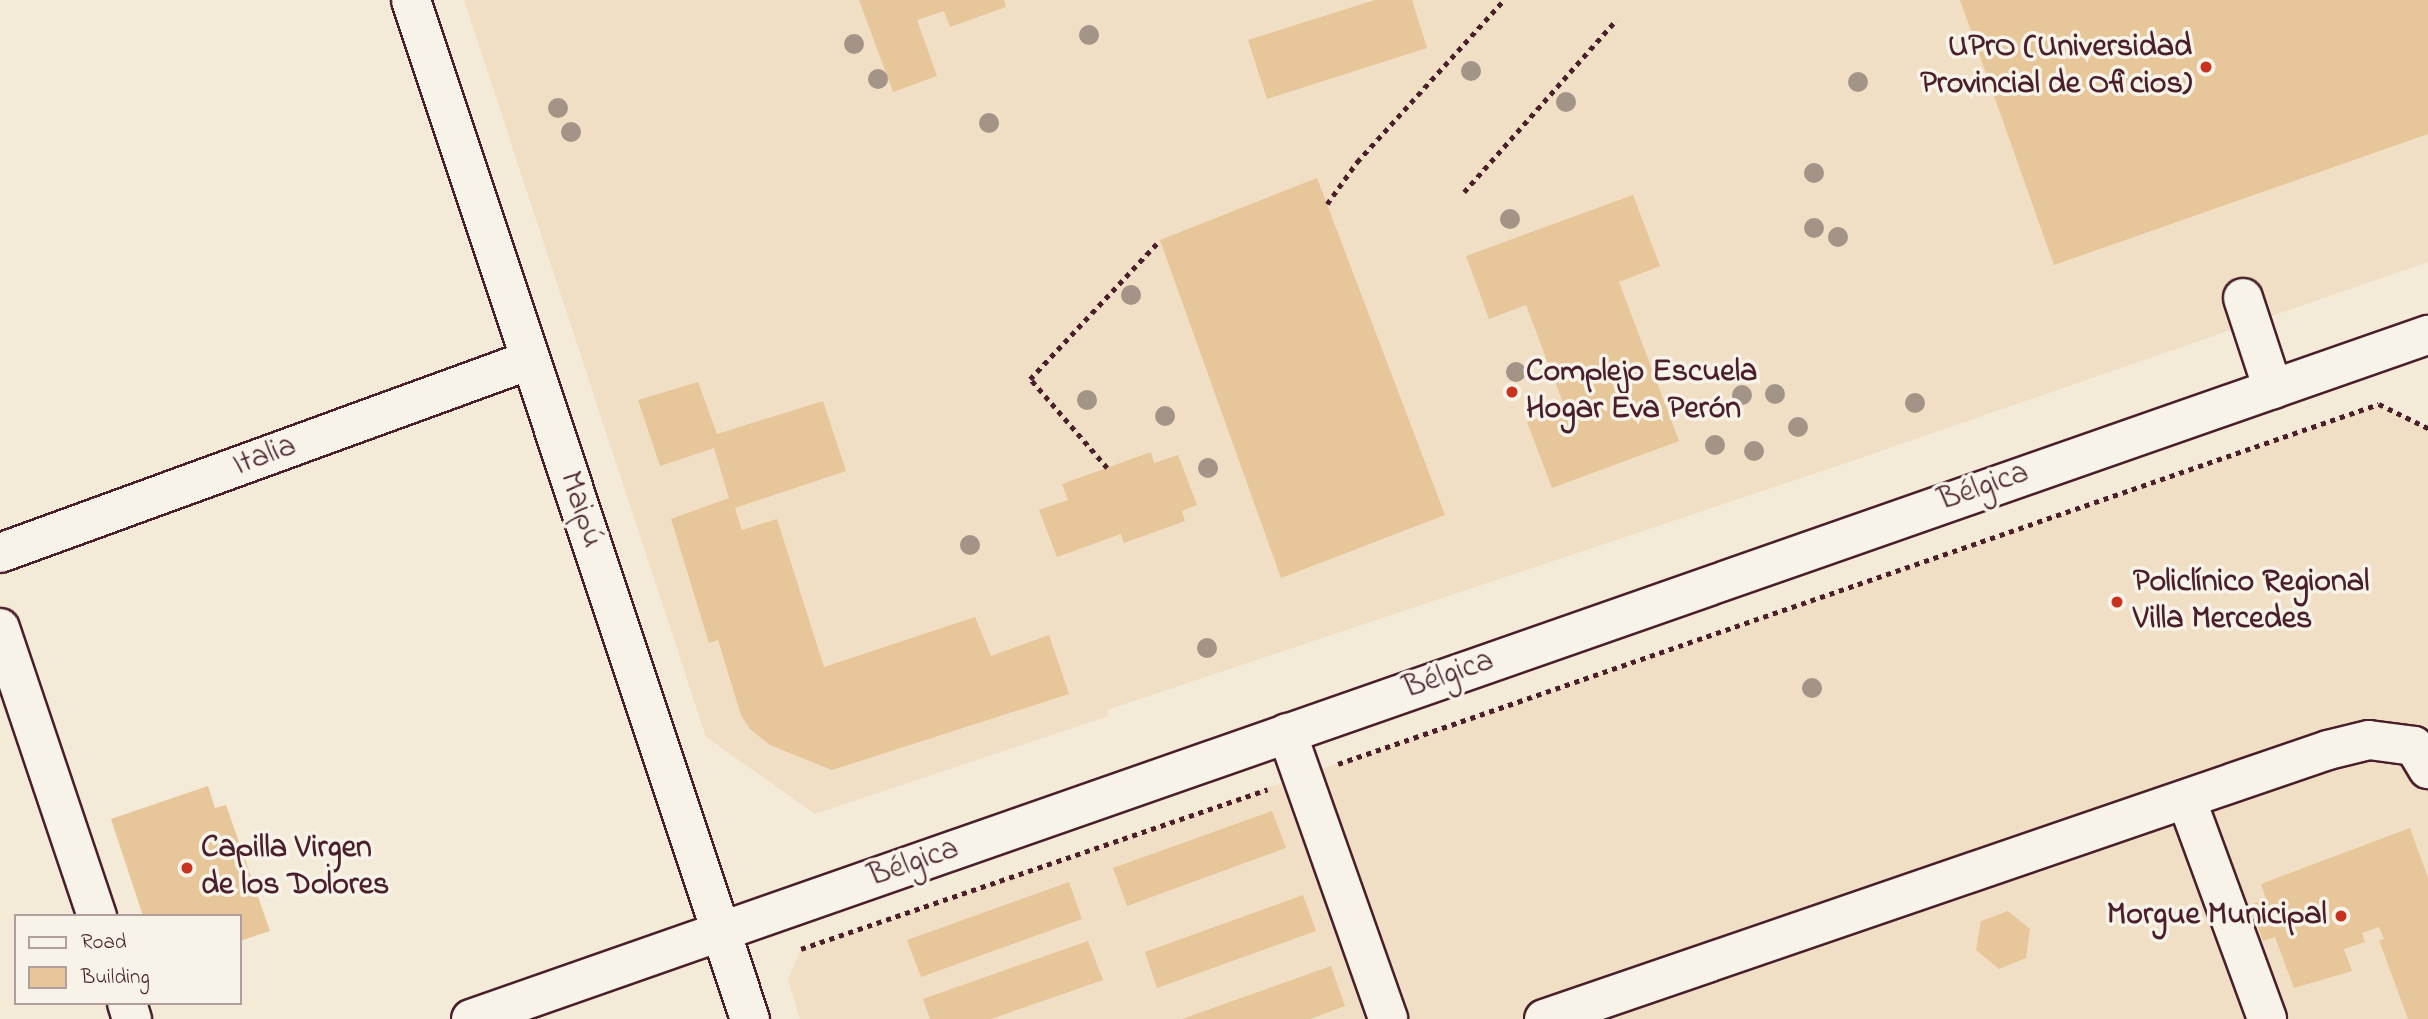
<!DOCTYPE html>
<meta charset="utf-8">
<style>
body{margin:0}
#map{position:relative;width:2428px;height:1019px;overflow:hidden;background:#f4ead8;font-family:"Indie Flower",sans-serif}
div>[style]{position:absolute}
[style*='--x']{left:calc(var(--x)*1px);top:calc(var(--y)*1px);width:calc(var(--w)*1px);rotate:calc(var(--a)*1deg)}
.built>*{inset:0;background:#f0dfc5}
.building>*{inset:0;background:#e7c699}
.path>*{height:4.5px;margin-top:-2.25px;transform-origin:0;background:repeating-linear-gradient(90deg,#4a1f2b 0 5px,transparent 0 10px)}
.roads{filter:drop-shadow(2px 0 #4a1f2b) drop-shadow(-2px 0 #4a1f2b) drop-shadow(0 2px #4a1f2b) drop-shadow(0 -2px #4a1f2b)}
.minor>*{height:38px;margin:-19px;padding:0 19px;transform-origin:19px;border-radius:19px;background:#f7f3e8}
.trees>*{width:20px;height:20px;margin:-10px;border-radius:50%;background:#a49487}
.dots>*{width:19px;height:19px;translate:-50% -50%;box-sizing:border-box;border:4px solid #f7f3e8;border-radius:50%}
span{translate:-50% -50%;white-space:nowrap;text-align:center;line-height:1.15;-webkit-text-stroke:7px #f7f3e8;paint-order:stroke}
.poi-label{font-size:32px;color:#4a1f2b;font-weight:700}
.right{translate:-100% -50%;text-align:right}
.left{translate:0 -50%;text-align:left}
.street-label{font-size:32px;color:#4a1f2b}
.legend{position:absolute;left:14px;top:914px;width:228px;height:91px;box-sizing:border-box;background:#f7f3e8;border:2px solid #b29e9c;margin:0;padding:9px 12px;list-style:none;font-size:21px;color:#4a1f2b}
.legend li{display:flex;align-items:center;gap:14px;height:35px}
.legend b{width:35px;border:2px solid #b29e9c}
</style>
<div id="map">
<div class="built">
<i style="clip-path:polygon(464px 0,2428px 0,2428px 262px,1852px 461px,1107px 710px,1109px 716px,815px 814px,706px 737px)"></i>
<i style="clip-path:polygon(2379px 404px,2428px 428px,2428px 1019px,800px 1019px,788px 980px,801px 949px)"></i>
</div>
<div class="building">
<i style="clip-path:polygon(859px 0,1004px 0,1006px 7px,950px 27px,944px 11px,917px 20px,937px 76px,893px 92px)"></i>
<i style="clip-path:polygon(1375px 0,1412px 0,1427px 48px,1267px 99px,1248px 40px)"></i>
<i style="clip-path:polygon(1960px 0,2428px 0,2428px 134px,2054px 265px)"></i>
<i style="clip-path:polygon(1317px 178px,1445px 515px,1281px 578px,1160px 240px)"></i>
<i style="clip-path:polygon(1633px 195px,1660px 266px,1619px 282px,1679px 441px,1552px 488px,1527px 422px,1565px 408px,1526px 305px,1489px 319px,1466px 256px)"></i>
<i style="clip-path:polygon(698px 382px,717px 434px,823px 401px,846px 471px,735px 508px,742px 530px,777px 519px,824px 667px,975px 617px,991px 656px,1049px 635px,1069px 694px,832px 770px,770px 745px,750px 729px,741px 715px,718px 640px,709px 643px,671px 519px,729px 498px,714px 448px,660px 466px,638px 400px)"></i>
<i style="clip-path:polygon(1151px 452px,1154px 463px,1178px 455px,1197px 505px,1182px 511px,1185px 521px,1124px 543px,1121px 534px,1057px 557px,1039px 510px,1068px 500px,1062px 484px)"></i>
<i style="clip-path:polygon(208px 786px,215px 808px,226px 805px,270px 931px,240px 941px,240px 916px,143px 916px,111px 819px)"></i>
<i style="clip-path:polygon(1272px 811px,1286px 848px,1127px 906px,1113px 868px)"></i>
<i style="clip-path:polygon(2410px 828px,2428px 878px,2428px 1019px,2408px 1019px,2379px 940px,2384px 939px,2379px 927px,2362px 933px,2365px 942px,2344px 949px,2352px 971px,2294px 988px,2275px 937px,2263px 941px,2250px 905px,2266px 899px,2261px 884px)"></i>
<i style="clip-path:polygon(1069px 882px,1082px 919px,921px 977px,907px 940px)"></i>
<i style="clip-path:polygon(1303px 895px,1316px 931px,1157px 988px,1145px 952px)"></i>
<i style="clip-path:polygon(2008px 911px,2030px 929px,2026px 958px,1999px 969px,1976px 950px,1981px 921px)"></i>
<i style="clip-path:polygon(1088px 941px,1103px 980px,991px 1019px,930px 1019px,923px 999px)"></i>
<i style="clip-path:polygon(1331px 966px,1345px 1006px,1310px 1019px,1182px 1019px)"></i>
</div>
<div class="path">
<i style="--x:1464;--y:192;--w:230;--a:-48.5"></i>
<i style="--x:1327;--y:204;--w:52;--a:-54.5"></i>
<i style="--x:1357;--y:162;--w:219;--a:-47.8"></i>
<i style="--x:1107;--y:468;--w:118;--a:-130.9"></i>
<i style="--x:1030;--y:379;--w:190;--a:-46.9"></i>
<i style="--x:1338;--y:764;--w:1101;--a:-19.08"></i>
<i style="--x:2379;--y:404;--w:55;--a:26.1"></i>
<i style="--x:801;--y:949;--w:493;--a:-18.9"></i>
</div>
<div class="roads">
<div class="minor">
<i style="--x:411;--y:0;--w:1074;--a:71.6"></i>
<i style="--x:2243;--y:298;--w:96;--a:71.8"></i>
<i style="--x:0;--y:553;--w:564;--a:-20.01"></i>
<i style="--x:0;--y:628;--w:304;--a:71.4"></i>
<i style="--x:1287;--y:733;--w:303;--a:70.5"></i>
<i style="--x:2187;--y:801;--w:232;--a:69.8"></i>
<i style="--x:127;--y:1003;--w:17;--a:73"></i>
<i style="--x:471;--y:1019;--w:2073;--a:-19.27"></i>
<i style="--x:1544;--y:1019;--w:829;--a:-18.94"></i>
<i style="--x:2328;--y:750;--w:42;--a:-13.7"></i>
<i style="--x:2369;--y:740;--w:45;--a:7.6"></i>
<i style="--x:2414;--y:746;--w:27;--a:59"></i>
</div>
</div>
<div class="trees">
<i style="left:1089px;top:35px"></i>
<i style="left:854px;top:44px"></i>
<i style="left:1471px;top:71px"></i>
<i style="left:878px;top:79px"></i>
<i style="left:1858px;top:82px"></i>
<i style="left:1566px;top:102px"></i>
<i style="left:558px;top:108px"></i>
<i style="left:989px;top:123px"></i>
<i style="left:571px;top:132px"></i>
<i style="left:1814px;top:173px"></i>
<i style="left:1510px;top:219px"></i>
<i style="left:1814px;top:228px"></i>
<i style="left:1838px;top:237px"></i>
<i style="left:1131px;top:295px"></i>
<i style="left:1516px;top:372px"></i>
<i style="left:1775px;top:394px"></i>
<i style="left:1742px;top:395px"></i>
<i style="left:1087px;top:400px"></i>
<i style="left:1915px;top:403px"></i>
<i style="left:1165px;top:416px"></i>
<i style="left:1798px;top:427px"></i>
<i style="left:1715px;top:445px"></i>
<i style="left:1754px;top:451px"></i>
<i style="left:1208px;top:468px"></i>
<i style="left:970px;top:545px"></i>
<i style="left:1207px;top:648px"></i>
<i style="left:1812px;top:688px"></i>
</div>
<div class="dots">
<i style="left:2206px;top:67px;background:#c8321e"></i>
<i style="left:1512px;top:392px;background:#c8321e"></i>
<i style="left:2117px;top:602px;background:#c8321e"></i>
<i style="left:187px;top:868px;background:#c8321e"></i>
<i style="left:2341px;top:916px;background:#c8321e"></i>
</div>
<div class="poi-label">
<span class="right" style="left:2192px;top:67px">UPrO (Universidad<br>Provincial de Oficios)</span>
<span class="left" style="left:1526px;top:392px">Complejo Escuela<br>Hogar Eva Perón</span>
<span class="left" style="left:2133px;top:602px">Policlínico Regional<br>Villa Mercedes</span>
<span class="left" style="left:201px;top:868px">Capilla Virgen<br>de los Dolores</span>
<span class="right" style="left:2327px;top:916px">Morgue Municipal</span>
</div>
<div class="street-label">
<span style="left:265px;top:457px;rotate:-20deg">Italia</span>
<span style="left:1984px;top:488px;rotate:-19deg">Bélgica</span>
<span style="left:580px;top:510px;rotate:71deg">Maipú</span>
<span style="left:1449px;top:676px;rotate:-19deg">Bélgica</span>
<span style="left:914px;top:864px;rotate:-19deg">Bélgica</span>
</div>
<ul class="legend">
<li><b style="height:9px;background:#f7f3e8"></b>Road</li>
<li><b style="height:19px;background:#e7c699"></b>Building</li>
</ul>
</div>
